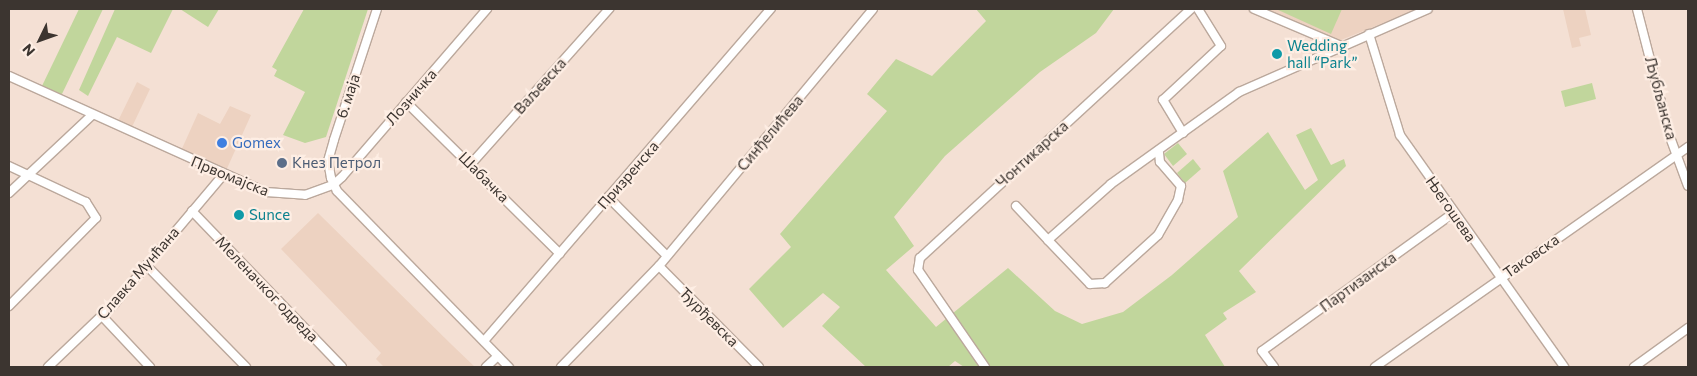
<!DOCTYPE html>
<meta charset="utf-8">
<style>
body{margin:0}
#map{position:relative;width:1697px;height:376px;overflow:hidden;background:#f4e0d4;font-family:Commissioner,sans-serif}
div>[style]{position:absolute}
[style*='--x']{left:calc(var(--x)*1px);top:calc(var(--y)*1px);width:calc(var(--w)*1px);rotate:calc(var(--a)*1deg)}
.built>*{inset:0;background:#edd2c1}
.green>*{inset:0;background:#c1d69c}
.roads{filter:drop-shadow(1px 0 #bba89c) drop-shadow(-1px 0 #bba89c) drop-shadow(0 1px #bba89c) drop-shadow(0 -1px #bba89c)}
.minor>*{height:8px;margin:-4px;padding:0 4px;transform-origin:4px;border-radius:4px;background:#fff}
.dots>*{width:14px;height:14px;translate:-50% -50%;box-sizing:border-box;border:2px solid #feeee4;border-radius:50%}
span{translate:-50% -50%;white-space:nowrap;text-align:center;line-height:1.15;-webkit-text-stroke:4.5px #feeee4;paint-order:stroke}
.culture-label{font-size:15px;color:#0d838f}
.left{translate:0 -50%;text-align:left}
.street-label{font-size:15px;color:#3c3530}
.shop-label{font-size:15px;color:#366cbe}
.service-label{font-size:15px;color:#4e5e75}
.frame{position:absolute;inset:0;border:10px solid #3c3530;pointer-events:none}
.north{position:absolute;left:15px;top:15px;width:50px;height:50px;-webkit-text-stroke:4px #feeee4;paint-order:stroke;rotate:228deg;font-size:14px;font-weight:700;line-height:20px;text-align:center;color:#3c3530}
.north::after{content:'';display:block;margin:auto;width:18px;height:22px;background:#3c3530;clip-path:polygon(50% 0,100% 100%,50% 72%,0 100%)}
</style>
<div id="map">
<div class="built">
<i style="clip-path:polygon(1266px 9px,1418px 9px,1336px 42px)"></i>
<i style="clip-path:polygon(1563px 9px,1585px 9px,1591px 35px,1579px 38px,1581px 46px,1572px 48px)"></i>
<i style="clip-path:polygon(137px 82px,150px 89px,131px 129px,117px 123px)"></i>
<i style="clip-path:polygon(230px 106px,251px 115px,225px 173px,180px 153px,198px 113px,220px 124px)"></i>
<i style="clip-path:polygon(318px 213px,452px 345px,475px 367px,384px 367px,376px 359px,381px 353px,281px 249px)"></i>
</div>
<div class="green">
<i style="clip-path:polygon(79px 9px,103px 9px,61px 96px,41px 88px)"></i>
<i style="clip-path:polygon(115px 9px,173px 9px,151px 53px,117px 37px,88px 96px,79px 90px)"></i>
<i style="clip-path:polygon(180px 9px,219px 9px,208px 27px)"></i>
<i style="clip-path:polygon(304px 9px,368px 9px,326px 137px,305px 143px,283px 135px,305px 92px,274px 76px,277px 70px,272px 67px)"></i>
<i style="clip-path:polygon(976px 9px,1114px 9px,1096px 33px,1040px 72px,945px 156px,894px 217px,914px 246px,886px 270px,936px 327px,1008px 268px,1055px 311px,1082px 324px,1123px 312px,1172px 275px,1238px 217px,1223px 171px,1268px 132px,1305px 190px,1318px 180px,1296px 135px,1311px 128px,1331px 165px,1344px 159px,1346px 166px,1239px 271px,1256px 292px,1223px 313px,1227px 319px,1205px 335px,1225px 367px,964px 367px,955px 361px,948px 367px,866px 367px,822px 326px,840px 307px,823px 293px,783px 328px,749px 289px,791px 247px,780px 234px,887px 111px,867px 94px,896px 59px,932px 76px,986px 21px)"></i>
<i style="clip-path:polygon(1276px 9px,1342px 9px,1331px 34px)"></i>
<i style="clip-path:polygon(1592px 83px,1596px 99px,1565px 107px,1561px 91px)"></i>
<i style="clip-path:polygon(1178px 143px,1187px 154px,1173px 166px,1164px 154px)"></i>
<i style="clip-path:polygon(1193px 159px,1201px 169px,1185px 183px,1177px 173px)"></i>
</div>
<div class="roads">
<div class="minor">
<i style="--x:377;--y:9;--w:138;--a:108.2"></i>
<i style="--x:334;--y:140;--w:22;--a:106"></i>
<i style="--x:328;--y:161;--w:17;--a:80"></i>
<i style="--x:331;--y:178;--w:14;--a:65"></i>
<i style="--x:337;--y:191;--w:246;--a:45.7"></i>
<i style="--x:1254;--y:9;--w:95;--a:23"></i>
<i style="--x:1637;--y:9;--w:132;--a:75.5"></i>
<i style="--x:1670;--y:137;--w:52;--a:69.8"></i>
<i style="--x:1369;--y:34;--w:106;--a:72.9"></i>
<i style="--x:1400;--y:135;--w:284;--a:54.7"></i>
<i style="--x:9;--y:76;--w:282;--a:24.3"></i>
<i style="--x:266;--y:192;--w:39;--a:4"></i>
<i style="--x:305;--y:195;--w:30;--a:-20"></i>
<i style="--x:333;--y:185;--w:12;--a:-42"></i>
<i style="--x:342;--y:177;--w:222;--a:-49.2"></i>
<i style="--x:406;--y:102;--w:216;--a:44.6"></i>
<i style="--x:1183;--y:133;--w:39;--a:-121"></i>
<i style="--x:1163;--y:100;--w:79;--a:-43"></i>
<i style="--x:1221;--y:46;--w:44;--a:-121.9"></i>
<i style="--x:1159;--y:153;--w:9;--a:84"></i>
<i style="--x:1160;--y:162;--w:32;--a:49"></i>
<i style="--x:1181;--y:186;--w:14;--a:102"></i>
<i style="--x:1178;--y:200;--w:40;--a:119.7"></i>
<i style="--x:1158;--y:235;--w:72;--a:137.8"></i>
<i style="--x:1105;--y:283;--w:15;--a:176"></i>
<i style="--x:1090;--y:284;--w:61;--a:-133.7"></i>
<i style="--x:1048;--y:240;--w:84;--a:-41.6"></i>
<i style="--x:1111;--y:184;--w:158;--a:-35.7"></i>
<i style="--x:1239;--y:92;--w:206;--a:-23.7"></i>
<i style="--x:471;--y:164;--w:208;--a:-48.3"></i>
<i style="--x:9;--y:166;--w:85;--a:25.1"></i>
<i style="--x:86;--y:202;--w:19;--a:58"></i>
<i style="--x:96;--y:218;--w:124;--a:134.7"></i>
<i style="--x:9;--y:193;--w:114;--a:-43.2"></i>
<i style="--x:608;--y:197;--w:83;--a:45"></i>
<i style="--x:1016;--y:206;--w:47;--a:46.7"></i>
<i style="--x:192;--y:211;--w:216;--a:46.1"></i>
<i style="--x:146;--y:265;--w:143;--a:45.6"></i>
<i style="--x:659;--y:266;--w:142;--a:45.3"></i>
<i style="--x:102;--y:316;--w:70;--a:46.7"></i>
<i style="--x:484;--y:341;--w:439;--a:-49.2"></i>
<i style="--x:48;--y:367;--w:93;--a:-43.7"></i>
<i style="--x:115;--y:303;--w:167;--a:-49.8"></i>
<i style="--x:486;--y:367;--w:16;--a:-43"></i>
<i style="--x:561;--y:367;--w:141;--a:-45.9"></i>
<i style="--x:659;--y:266;--w:334;--a:-50.2"></i>
<i style="--x:985;--y:367;--w:118;--a:-124.6"></i>
<i style="--x:918;--y:270;--w:12;--a:-81"></i>
<i style="--x:920;--y:258;--w:368;--a:-42.6"></i>
<i style="--x:1274;--y:367;--w:20;--a:-127"></i>
<i style="--x:1262;--y:351;--w:236;--a:-35.8"></i>
<i style="--x:1375;--y:367;--w:383;--a:-35.1"></i>
<i style="--x:1634;--y:367;--w:67;--a:-35.8"></i>
</div>
</div>
<div class="dots">
<i style="left:1277px;top:54px;background:#0f9aa8"></i>
<i style="left:222px;top:143px;background:#3f7fe0"></i>
<i style="left:282px;top:163px;background:#5c6f8a"></i>
<i style="left:239px;top:215px;background:#0f9aa8"></i>
</div>
<div class="culture-label">
<span class="left" style="left:1287px;top:54px">Wedding<br>hall “Park”</span>
<span class="left" style="left:249px;top:215px">Sunce</span>
</div>
<div class="street-label">
<span style="left:540px;top:86px;rotate:-48deg">Ваљевска</span>
<span style="left:348px;top:96px;rotate:-72deg">6. маја</span>
<span style="left:411px;top:97px;rotate:-49deg">Лозничка</span>
<span style="left:1661px;top:98px;rotate:75deg">Љубљанска</span>
<span style="left:770px;top:133px;rotate:-50deg">Синђелићева</span>
<span style="left:1032px;top:154px;rotate:-42deg">Чонтикарска</span>
<span style="left:628px;top:175px;rotate:-49deg">Призренска</span>
<span style="left:230px;top:176px;rotate:22deg">Првомајска</span>
<span style="left:484px;top:177px;rotate:45deg">Шабачка</span>
<span style="left:1451px;top:209px;rotate:55deg">Његошева</span>
<span style="left:1531px;top:256px;rotate:-35deg">Таковска</span>
<span style="left:138px;top:273px;rotate:-49deg">Славка Мунћана</span>
<span style="left:1358px;top:282px;rotate:-36deg">Партизанска</span>
<span style="left:267px;top:289px;rotate:46deg">Меленачког одреда</span>
<span style="left:709px;top:317px;rotate:45deg">Ђурђевска</span>
</div>
<div class="shop-label">
<span class="left" style="left:232px;top:143px">Gomex</span>
</div>
<div class="service-label">
<span class="left" style="left:292px;top:163px">Кнез Петрол</span>
</div>
<div class="frame"></div>
<div class="north">N</div>
</div>
